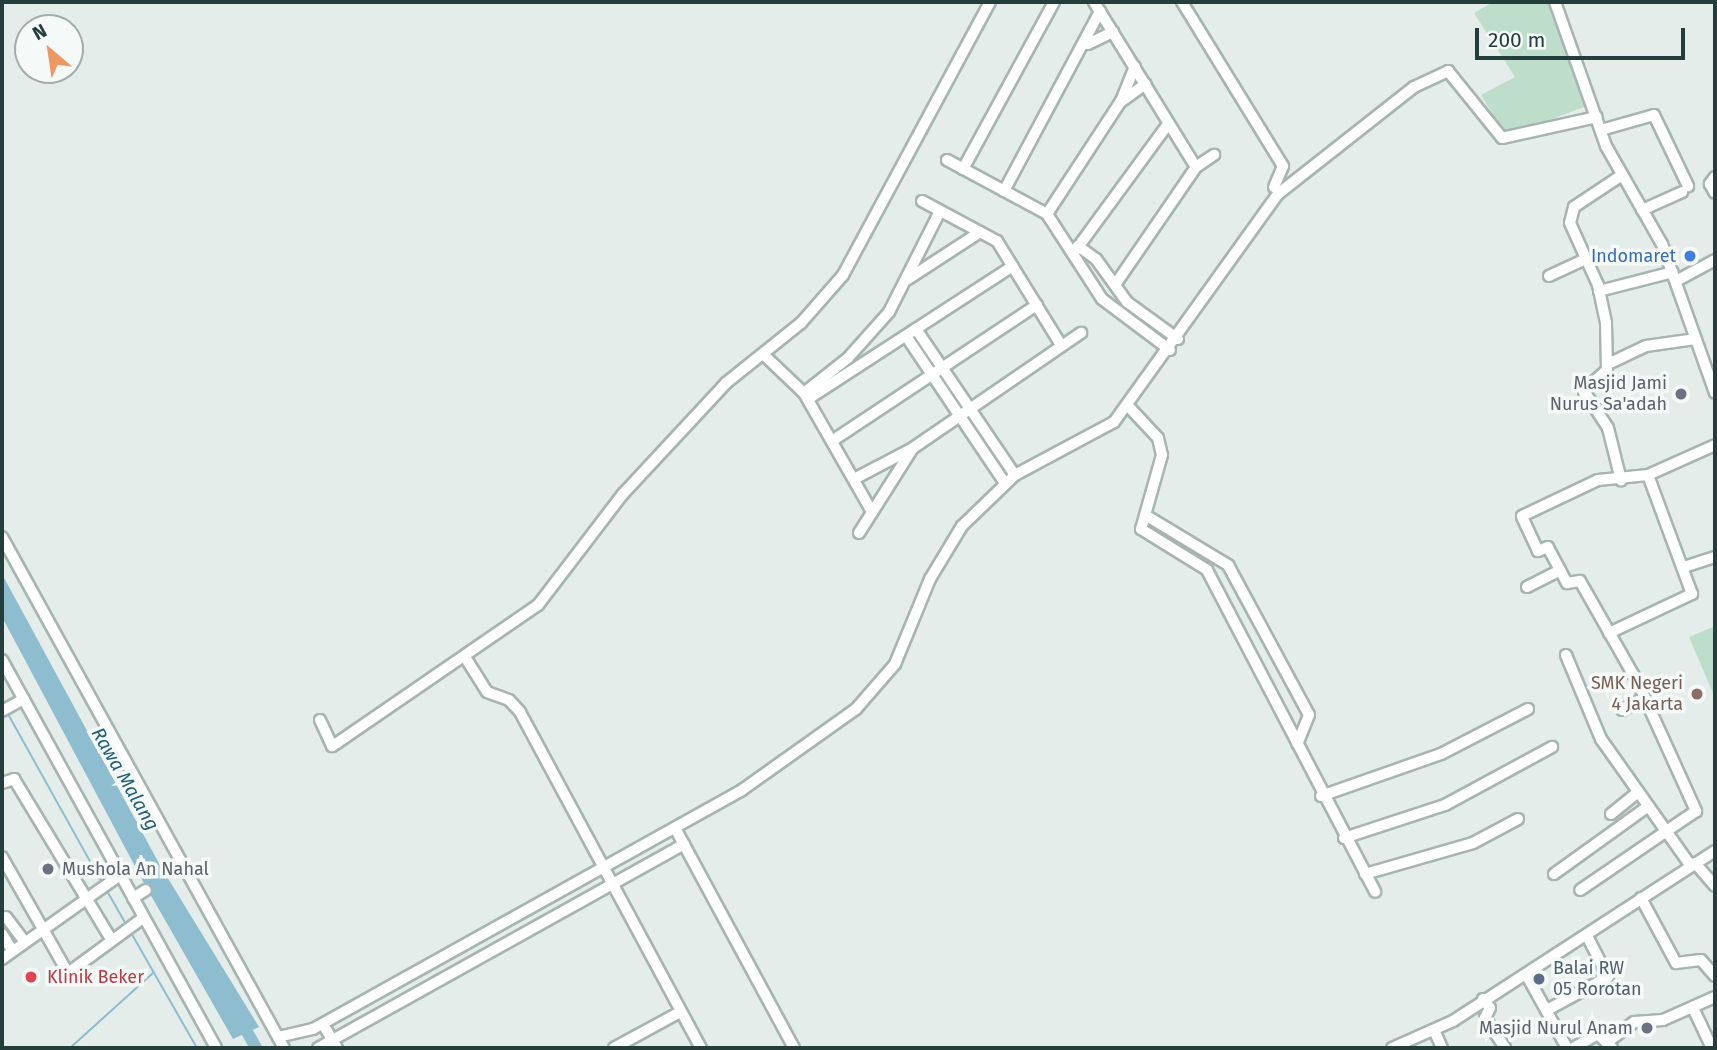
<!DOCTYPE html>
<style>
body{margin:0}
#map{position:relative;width:1717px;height:1050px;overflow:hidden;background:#e4edea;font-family:"Fira Sans",sans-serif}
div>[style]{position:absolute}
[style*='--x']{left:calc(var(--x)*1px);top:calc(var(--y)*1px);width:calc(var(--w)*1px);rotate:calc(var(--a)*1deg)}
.green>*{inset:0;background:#beddcb}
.water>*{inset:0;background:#8ebdd0}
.stream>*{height:2px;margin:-1px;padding:0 1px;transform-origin:1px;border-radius:1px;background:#8ebdd0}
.river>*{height:12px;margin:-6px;padding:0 6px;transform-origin:6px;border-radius:6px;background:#8ebdd0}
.roads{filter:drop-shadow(2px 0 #a7b5b2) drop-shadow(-2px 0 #a7b5b2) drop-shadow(0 2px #a7b5b2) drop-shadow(0 -2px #a7b5b2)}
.minor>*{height:10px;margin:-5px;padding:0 5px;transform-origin:5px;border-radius:5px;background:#fff}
.dots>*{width:19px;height:19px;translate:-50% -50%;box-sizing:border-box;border:4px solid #f5f9f8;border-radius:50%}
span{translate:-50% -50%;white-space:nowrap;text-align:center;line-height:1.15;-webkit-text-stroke:7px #f5f9f8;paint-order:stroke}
.shop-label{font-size:18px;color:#366cbe}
.right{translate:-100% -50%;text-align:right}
.worship-label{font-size:18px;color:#5b616d}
.left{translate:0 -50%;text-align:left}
.education-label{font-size:18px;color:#785e54}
.service-label{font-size:18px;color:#4e5e75}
.health-label{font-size:18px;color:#be3a42}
.water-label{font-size:19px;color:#1f5d79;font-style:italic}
.frame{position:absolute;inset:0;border:4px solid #243e3b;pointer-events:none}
.north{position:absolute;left:14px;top:14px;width:70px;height:70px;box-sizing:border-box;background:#f5f9f8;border:2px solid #a1aeac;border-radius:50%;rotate:331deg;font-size:19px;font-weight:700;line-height:28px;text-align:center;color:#243e3b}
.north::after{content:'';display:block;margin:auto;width:24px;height:32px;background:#ed9762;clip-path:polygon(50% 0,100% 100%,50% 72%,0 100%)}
.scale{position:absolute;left:1475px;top:28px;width:210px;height:32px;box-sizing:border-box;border:4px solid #243e3b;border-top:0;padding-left:9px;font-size:21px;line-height:24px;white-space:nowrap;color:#243e3b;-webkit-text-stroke:5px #f5f9f8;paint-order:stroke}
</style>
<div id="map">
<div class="green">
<i style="clip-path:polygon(1493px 2px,1547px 2px,1587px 106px,1506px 136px,1481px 95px,1515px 77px,1474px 13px)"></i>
<i style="clip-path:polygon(1713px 627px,1715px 633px,1715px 698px,1689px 637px)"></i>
</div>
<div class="water">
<i style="clip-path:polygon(2px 574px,161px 867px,259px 1027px,233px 1039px,145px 885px,2px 617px)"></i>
</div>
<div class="stream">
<i style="--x:8;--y:714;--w:193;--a:60.9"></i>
<i style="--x:107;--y:891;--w:40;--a:60.3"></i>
<i style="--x:130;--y:931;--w:135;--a:60.2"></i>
<i style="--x:70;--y:1048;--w:113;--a:-42.1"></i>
</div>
<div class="river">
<i style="--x:239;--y:1018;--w:34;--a:60"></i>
</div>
<div class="roads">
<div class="minor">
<i style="--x:1094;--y:2;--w:194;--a:58.3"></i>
<i style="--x:1182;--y:2;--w:193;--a:58.4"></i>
<i style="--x:1283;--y:166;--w:23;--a:113"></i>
<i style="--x:1555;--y:2;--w:153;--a:70.5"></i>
<i style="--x:1606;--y:146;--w:113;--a:60.3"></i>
<i style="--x:1662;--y:244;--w:158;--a:70.4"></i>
<i style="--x:1088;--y:44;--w:28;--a:-26"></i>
<i style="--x:1122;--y:101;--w:29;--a:-36"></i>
<i style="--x:1601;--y:130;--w:55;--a:-15.8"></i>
<i style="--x:1654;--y:115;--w:79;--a:64.4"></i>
<i style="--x:947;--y:160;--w:114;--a:28.4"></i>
<i style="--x:1047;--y:214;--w:101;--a:57.1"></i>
<i style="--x:1102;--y:299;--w:85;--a:36.9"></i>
<i style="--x:963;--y:169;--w:190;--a:-61.4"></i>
<i style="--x:1619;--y:177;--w:54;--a:146.3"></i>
<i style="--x:1574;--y:207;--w:16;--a:104"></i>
<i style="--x:1570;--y:223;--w:68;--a:65.7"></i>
<i style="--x:1598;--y:285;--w:39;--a:78"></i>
<i style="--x:1606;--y:323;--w:47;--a:88.8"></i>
<i style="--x:1607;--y:370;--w:31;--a:138"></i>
<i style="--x:1584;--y:391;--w:44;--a:57"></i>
<i style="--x:1608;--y:428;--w:54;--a:76"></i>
<i style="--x:1715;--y:177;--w:9;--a:126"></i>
<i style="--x:1710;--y:184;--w:10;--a:61"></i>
<i style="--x:1004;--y:191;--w:204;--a:-61.9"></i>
<i style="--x:922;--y:201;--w:85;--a:28.1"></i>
<i style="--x:997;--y:241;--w:122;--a:58.4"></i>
<i style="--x:1642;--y:210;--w:44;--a:-24.2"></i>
<i style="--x:1047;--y:214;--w:135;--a:-56.8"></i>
<i style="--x:1121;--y:101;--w:37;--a:-68"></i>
<i style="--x:1078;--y:246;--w:22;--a:36"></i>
<i style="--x:1096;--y:259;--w:53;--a:54.2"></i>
<i style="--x:1127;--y:302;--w:63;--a:36"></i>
<i style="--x:1073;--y:254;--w:162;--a:-53.8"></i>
<i style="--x:1549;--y:276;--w:38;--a:-25"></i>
<i style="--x:908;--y:279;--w:86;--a:-33.1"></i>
<i style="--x:1676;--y:281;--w:44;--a:-28.3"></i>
<i style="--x:1117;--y:282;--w:140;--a:-55.5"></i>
<i style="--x:1196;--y:167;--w:22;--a:-34"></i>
<i style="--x:1599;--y:291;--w:76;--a:-14.4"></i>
<i style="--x:916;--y:329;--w:176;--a:55.9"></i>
<i style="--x:906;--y:336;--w:176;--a:56.1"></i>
<i style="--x:763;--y:354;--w:57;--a:43.6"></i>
<i style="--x:804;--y:393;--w:135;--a:60.2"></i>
<i style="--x:1608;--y:364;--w:42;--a:-25.3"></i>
<i style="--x:1646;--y:346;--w:50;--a:-8"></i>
<i style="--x:804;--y:393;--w:56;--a:-38.5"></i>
<i style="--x:848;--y:358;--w:62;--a:-48.3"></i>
<i style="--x:889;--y:312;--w:113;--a:-63.2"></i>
<i style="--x:808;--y:399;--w:244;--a:-33"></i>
<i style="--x:1129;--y:407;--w:42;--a:46.9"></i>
<i style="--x:1158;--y:438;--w:17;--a:77"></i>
<i style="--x:1162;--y:455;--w:77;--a:105.8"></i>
<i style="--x:1141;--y:529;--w:78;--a:31.8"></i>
<i style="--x:1207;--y:570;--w:363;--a:62.4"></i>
<i style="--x:832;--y:441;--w:246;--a:-33.6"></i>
<i style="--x:854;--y:479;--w:67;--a:-27.7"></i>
<i style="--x:913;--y:448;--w:204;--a:-34.4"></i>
<i style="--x:1147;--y:516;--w:95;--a:31.2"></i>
<i style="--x:1228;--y:565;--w:170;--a:61.6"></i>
<i style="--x:1309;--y:715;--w:31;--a:112"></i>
<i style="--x:859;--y:533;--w:97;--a:-57.6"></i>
<i style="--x:2;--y:537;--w:584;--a:61.11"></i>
<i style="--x:1684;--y:567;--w:33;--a:-18"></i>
<i style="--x:1560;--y:570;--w:26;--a:-118"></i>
<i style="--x:1548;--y:547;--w:11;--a:158"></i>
<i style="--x:1538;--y:551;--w:38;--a:-115"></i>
<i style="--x:1522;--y:516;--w:84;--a:-25.3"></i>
<i style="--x:1598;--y:480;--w:50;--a:-5.7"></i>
<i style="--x:1648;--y:475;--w:73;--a:-24.1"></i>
<i style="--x:1527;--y:587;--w:37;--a:-27"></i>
<i style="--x:1560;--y:570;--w:15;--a:62"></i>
<i style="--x:1567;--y:583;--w:13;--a:-9"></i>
<i style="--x:1580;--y:581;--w:117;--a:60.4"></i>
<i style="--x:1638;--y:683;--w:141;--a:65.6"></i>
<i style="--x:1696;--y:811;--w:140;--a:145.7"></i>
<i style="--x:1609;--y:633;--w:92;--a:-25.2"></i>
<i style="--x:1692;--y:594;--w:127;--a:-110.3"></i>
<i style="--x:1566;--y:655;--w:91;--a:67.4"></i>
<i style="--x:1601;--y:739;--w:156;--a:54.7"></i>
<i style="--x:465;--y:657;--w:41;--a:57.8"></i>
<i style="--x:487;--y:692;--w:23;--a:20"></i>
<i style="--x:509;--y:700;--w:16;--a:47"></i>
<i style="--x:520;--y:712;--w:382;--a:61.7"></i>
<i style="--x:2;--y:660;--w:443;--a:61.1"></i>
<i style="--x:1622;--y:710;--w:26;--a:-28"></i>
<i style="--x:2;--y:711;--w:25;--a:-29"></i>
<i style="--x:320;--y:720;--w:29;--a:65"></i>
<i style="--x:332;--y:746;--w:6;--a:-31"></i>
<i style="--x:337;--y:743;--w:244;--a:-34.5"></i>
<i style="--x:538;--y:605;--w:140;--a:-52.6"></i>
<i style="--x:623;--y:494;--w:151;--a:-47.1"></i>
<i style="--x:726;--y:383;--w:96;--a:-38.7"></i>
<i style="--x:801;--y:323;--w:64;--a:-48.8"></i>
<i style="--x:843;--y:275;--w:310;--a:-61.7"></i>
<i style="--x:2;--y:783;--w:13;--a:-18"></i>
<i style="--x:14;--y:779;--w:187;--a:58.8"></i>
<i style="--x:1321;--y:796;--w:127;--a:-19.3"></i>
<i style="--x:1441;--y:754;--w:98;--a:-27.3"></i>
<i style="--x:1611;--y:814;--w:35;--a:-39"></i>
<i style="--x:675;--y:828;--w:250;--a:61.6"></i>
<i style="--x:1344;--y:838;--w:106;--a:-18.1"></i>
<i style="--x:1445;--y:805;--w:122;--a:-28.5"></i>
<i style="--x:2;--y:857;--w:133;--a:60.4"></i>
<i style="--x:68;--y:973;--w:93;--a:-36.3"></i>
<i style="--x:1695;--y:863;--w:30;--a:49"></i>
<i style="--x:1365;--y:874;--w:112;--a:-16"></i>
<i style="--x:1473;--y:843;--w:51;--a:-28.1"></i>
<i style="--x:1554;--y:874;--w:113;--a:-35.7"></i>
<i style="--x:133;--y:898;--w:15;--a:-32"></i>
<i style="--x:1641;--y:898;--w:74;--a:61.7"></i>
<i style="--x:1676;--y:963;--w:25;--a:-7"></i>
<i style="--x:1701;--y:960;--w:21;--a:49"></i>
<i style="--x:6;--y:917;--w:30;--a:53"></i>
<i style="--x:2;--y:934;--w:19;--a:58"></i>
<i style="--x:2;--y:959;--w:145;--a:-35.4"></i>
<i style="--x:1526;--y:974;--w:85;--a:61"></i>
<i style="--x:1483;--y:999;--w:11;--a:52"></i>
<i style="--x:1490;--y:1008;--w:11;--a:117"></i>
<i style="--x:1485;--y:1018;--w:36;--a:56"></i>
<i style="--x:1693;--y:1008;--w:44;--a:64.6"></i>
<i style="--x:1547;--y:1010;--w:69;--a:-28.4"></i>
<i style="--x:1608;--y:977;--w:44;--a:-117.1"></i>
<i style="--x:323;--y:1024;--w:28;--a:60"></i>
<i style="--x:1434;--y:1030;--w:20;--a:66"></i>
<i style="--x:278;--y:1037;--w:36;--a:-13"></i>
<i style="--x:313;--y:1029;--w:491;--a:-29.1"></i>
<i style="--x:742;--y:790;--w:140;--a:-35.4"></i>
<i style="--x:856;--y:709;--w:60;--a:-49.1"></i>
<i style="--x:895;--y:664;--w:92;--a:-67.6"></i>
<i style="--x:930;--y:579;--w:62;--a:-58.9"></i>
<i style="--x:962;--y:526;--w:74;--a:-43.9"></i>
<i style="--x:1015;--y:475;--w:112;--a:-28.2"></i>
<i style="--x:1114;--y:422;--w:281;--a:-54.3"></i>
<i style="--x:1278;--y:194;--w:173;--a:-38.2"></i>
<i style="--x:1414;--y:87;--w:38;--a:-25"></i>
<i style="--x:1448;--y:71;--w:86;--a:51.1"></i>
<i style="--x:1502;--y:138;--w:97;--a:-12.5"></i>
<i style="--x:1609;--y:1041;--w:31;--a:-37"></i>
<i style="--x:1634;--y:1022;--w:29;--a:-4"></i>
<i style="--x:1663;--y:1020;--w:57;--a:-23.9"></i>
<i style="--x:318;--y:1048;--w:419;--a:-29.1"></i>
<i style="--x:614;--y:1048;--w:75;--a:-28.6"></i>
<i style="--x:1392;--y:1048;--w:67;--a:-23.9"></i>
<i style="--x:1453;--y:1021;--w:312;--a:-33"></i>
<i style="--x:1573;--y:1048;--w:29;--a:-29"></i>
<i style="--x:1598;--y:1034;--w:20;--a:45"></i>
</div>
</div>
<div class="dots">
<i style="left:1690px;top:256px;background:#3f7fe0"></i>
<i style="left:1681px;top:394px;background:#6b7280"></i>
<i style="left:1697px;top:694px;background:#8d6e63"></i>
<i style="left:48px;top:869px;background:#6b7280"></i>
<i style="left:31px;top:977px;background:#e0444e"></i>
<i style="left:1539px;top:979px;background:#5c6f8a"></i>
<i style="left:1647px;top:1028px;background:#6b7280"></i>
</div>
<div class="shop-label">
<span class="right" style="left:1676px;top:256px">Indomaret</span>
</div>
<div class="worship-label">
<span class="right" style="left:1667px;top:394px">Masjid Jami<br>Nurus Sa'adah</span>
<span class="left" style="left:62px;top:869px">Mushola An Nahal</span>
<span class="right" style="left:1633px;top:1028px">Masjid Nurul Anam</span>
</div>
<div class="education-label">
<span class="right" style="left:1683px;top:694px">SMK Negeri<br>4 Jakarta</span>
</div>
<div class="service-label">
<span class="left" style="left:1553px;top:979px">Balai RW<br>05 Rorotan</span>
</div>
<div class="health-label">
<span class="left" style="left:47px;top:977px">Klinik Beker</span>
</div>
<div class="water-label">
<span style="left:125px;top:779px;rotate:60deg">Rawa Malang</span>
</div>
<div class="frame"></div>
<div class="north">N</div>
<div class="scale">200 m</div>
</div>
